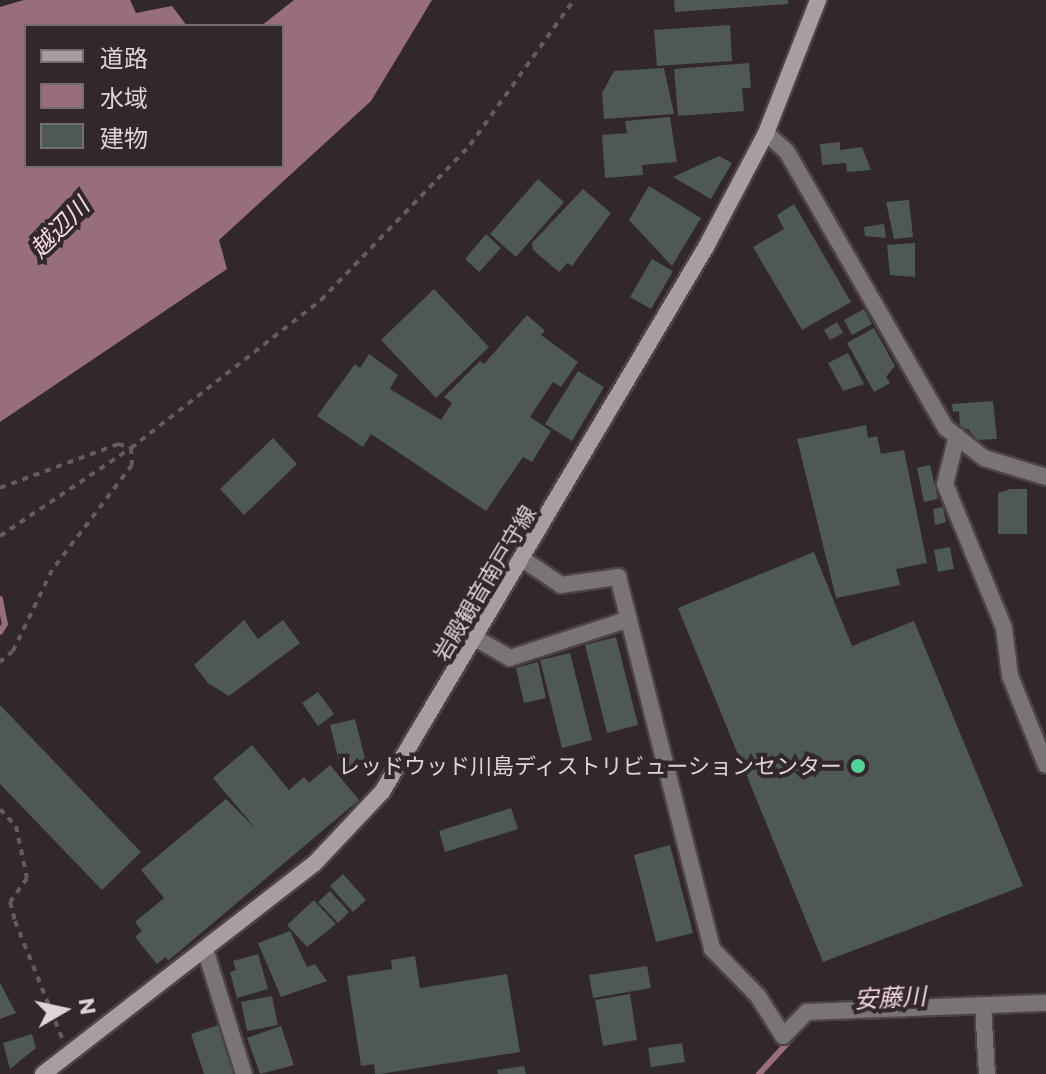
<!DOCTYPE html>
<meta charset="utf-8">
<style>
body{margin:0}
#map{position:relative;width:1046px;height:1074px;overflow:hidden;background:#32272b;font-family:Commissioner,"Noto Sans JP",sans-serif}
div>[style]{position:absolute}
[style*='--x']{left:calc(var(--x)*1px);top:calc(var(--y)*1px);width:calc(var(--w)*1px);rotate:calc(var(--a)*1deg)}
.water>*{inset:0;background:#986e7f}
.stream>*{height:6px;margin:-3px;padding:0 3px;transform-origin:3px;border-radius:3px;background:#986e7f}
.building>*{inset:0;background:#4d5952}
.path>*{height:4px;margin-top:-2px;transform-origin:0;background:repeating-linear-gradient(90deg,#665c5f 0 6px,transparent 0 12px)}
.roads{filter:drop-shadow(2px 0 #4d4347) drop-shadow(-2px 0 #4d4347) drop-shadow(0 2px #4d4347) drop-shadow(0 -2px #4d4347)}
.minor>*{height:16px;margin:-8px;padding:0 8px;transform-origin:8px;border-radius:8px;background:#7a7476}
.secondary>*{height:16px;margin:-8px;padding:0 8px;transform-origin:8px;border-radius:8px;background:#a89ea1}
.dots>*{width:22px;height:22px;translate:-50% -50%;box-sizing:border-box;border:4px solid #32272b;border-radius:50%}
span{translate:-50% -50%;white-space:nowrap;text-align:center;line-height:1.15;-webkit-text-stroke:8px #32272b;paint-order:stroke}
.street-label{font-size:22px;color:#ddd5d8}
.poi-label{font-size:22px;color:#ddd5d8}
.right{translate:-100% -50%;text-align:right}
.water-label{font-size:24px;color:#f7dae5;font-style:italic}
.legend{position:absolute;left:24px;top:24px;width:260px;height:144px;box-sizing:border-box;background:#32272b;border:2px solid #766d70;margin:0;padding:10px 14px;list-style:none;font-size:24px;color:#ddd5d8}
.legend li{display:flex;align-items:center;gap:16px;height:40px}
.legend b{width:40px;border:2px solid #766d70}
.north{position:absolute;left:24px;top:970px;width:80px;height:80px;-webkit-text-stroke:6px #32272b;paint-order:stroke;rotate:81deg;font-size:22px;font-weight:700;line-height:32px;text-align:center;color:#ddd5d8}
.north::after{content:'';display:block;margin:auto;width:28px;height:36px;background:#ddd5d8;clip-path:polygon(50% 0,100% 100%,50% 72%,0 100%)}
</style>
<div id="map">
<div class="water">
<i style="clip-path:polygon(24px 0,130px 0,136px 13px,172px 6px,187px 26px,26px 26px,26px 166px,282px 166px,282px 26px,261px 26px,294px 0,432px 0,371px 101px,219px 240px,227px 269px,0 422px,0 7px)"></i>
</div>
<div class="stream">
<i style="--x:0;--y:599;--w:25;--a:79"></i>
<i style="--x:5;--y:624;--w:9;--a:122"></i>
<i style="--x:759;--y:1074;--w:52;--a:-47.4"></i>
</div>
<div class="building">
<i style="clip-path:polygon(674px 0,788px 0,788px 4px,675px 12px)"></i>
<i style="clip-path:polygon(730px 25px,732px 61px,657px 66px,654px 30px)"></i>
<i style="clip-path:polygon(749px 63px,751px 88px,742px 88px,744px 111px,678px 116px,674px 69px)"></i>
<i style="clip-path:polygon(664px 68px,674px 114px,604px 119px,602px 93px,614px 71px)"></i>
<i style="clip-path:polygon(670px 117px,677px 162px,642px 165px,643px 175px,605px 178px,602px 135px,627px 133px,625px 121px)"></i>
<i style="clip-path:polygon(840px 142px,840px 150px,862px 147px,871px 170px,847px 172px,846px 163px,822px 165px,820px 144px)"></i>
<i style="clip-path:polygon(719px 156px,732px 163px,711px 199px,673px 177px)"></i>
<i style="clip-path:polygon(538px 179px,564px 202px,516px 257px,490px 234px)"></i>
<i style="clip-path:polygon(649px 186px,701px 218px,672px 266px,629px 220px)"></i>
<i style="clip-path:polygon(583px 189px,611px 213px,572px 266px,567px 263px,559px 272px,533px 250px,532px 243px)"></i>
<i style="clip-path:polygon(909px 200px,913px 237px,894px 239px,886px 202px)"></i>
<i style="clip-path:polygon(794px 204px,851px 302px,802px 330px,753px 247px,784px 229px,777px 215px)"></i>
<i style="clip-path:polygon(884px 224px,886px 238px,865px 236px,864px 227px)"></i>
<i style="clip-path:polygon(486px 234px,501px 248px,479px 272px,465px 259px)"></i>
<i style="clip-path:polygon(915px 243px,915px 277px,890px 275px,887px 245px)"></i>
<i style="clip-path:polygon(652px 259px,673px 271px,651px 309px,630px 297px)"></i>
<i style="clip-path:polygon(434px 289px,489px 347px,436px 398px,381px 340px)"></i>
<i style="clip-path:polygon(864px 309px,872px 324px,852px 335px,844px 320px)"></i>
<i style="clip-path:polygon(527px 315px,545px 331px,541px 335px,578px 362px,561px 387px,553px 382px,530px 417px,551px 431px,532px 462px,523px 457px,486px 511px,371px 434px,363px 447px,317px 416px,355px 364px,360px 368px,369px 354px,398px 375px,390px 389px,441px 420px,452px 403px,444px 397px,480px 361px,484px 364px)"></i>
<i style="clip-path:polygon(837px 322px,843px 333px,830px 340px,824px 330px)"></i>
<i style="clip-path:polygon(874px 328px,895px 366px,886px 377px,890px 383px,874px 392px,847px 343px)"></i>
<i style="clip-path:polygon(848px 353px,864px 384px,843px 391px,828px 363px)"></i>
<i style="clip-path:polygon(578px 371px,604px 387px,572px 441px,545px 424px)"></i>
<i style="clip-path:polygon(993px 401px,997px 439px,977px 440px,968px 429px,960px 430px,959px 411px,953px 412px,952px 404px)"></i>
<i style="clip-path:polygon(866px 425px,868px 438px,877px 436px,881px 454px,904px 450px,927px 563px,896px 569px,900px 585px,836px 598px,797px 439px)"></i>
<i style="clip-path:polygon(273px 438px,297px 464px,244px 515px,220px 489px)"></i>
<i style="clip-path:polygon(930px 465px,938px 499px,924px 502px,917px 468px)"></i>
<i style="clip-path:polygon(1010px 489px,1027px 489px,1027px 534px,998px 534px,998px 493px)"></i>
<i style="clip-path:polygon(943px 507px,946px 522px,935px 525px,933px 509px)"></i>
<i style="clip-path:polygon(950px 547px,954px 569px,938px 572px,934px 550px)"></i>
<i style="clip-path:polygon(814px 552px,852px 646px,914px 621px,1023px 886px,823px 962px,678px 608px)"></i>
<i style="clip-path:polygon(244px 620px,258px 639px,283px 620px,300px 643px,229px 696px,208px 683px,194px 665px)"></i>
<i style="clip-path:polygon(616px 637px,638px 725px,607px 733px,585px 645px)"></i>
<i style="clip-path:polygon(570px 653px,592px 740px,562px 748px,540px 660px)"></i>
<i style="clip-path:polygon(538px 662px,546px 698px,524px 703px,516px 668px)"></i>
<i style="clip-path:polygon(318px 692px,334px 714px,318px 726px,302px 703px)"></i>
<i style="clip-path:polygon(0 705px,141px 852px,102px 890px,0 784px)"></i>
<i style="clip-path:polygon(355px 719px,366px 763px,341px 769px,330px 725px)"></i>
<i style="clip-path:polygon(252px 745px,289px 790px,304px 777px,309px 783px,330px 765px,359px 800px,168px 961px,166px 957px,157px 964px,135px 937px,142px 931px,135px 922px,164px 898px,141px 870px,226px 799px,256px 829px,213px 778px)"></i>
<i style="clip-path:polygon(511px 808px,518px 829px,445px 852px,439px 831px)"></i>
<i style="clip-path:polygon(670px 845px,693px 933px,656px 942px,634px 855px)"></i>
<i style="clip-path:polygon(343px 874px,366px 900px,353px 912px,330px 886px)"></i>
<i style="clip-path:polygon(330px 891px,349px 912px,338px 923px,318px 902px)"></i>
<i style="clip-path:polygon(314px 900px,336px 924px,307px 947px,287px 925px)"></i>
<i style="clip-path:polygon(290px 931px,307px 967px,315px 964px,327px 981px,281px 997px,258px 943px)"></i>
<i style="clip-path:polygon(258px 954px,268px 989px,237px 998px,230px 972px,236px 970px,233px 961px)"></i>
<i style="clip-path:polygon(415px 956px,420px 988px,507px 974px,520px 1052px,380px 1074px,375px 1074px,374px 1064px,361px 1066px,347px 976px,392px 969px,391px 960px)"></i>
<i style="clip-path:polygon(647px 966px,651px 988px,593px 998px,589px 975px)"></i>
<i style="clip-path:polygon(0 983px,16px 1013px,0 1019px)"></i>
<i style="clip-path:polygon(630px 994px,637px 1040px,603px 1046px,595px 1000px)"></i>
<i style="clip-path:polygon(272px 996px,278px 1025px,247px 1031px,241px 1002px)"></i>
<i style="clip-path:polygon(218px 1025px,235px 1074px,204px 1074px,191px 1034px)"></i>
<i style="clip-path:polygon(281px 1026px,294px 1065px,260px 1074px,247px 1038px)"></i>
<i style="clip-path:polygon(32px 1034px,36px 1048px,10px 1069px,3px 1043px)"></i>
<i style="clip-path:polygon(682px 1043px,685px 1062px,651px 1067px,648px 1048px)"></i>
<i style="clip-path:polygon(524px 1066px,526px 1074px,498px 1074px,497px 1070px)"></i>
</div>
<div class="path">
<i style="--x:0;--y:488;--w:126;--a:-20.4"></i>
<i style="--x:118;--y:444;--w:14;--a:17"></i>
<i style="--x:131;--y:448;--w:17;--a:87"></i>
<i style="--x:132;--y:465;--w:132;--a:127.3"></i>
<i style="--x:52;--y:570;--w:90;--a:115.7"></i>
<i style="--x:13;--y:651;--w:17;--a:140"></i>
<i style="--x:0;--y:536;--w:158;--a:-33.9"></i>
<i style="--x:131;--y:448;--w:241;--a:-37.9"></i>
<i style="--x:321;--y:300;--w:215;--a:-46.1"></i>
<i style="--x:470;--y:145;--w:178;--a:-54.4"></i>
<i style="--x:0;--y:809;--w:23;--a:47"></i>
<i style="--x:16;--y:826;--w:53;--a:78.1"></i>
<i style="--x:27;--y:878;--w:29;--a:125"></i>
<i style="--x:10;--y:902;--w:20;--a:75"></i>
<i style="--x:15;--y:921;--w:126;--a:68.1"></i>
</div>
<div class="roads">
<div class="minor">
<i style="--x:766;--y:133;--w:28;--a:42"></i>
<i style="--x:787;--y:152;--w:319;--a:60.1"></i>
<i style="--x:946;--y:428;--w:48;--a:38.3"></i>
<i style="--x:984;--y:458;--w:65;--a:17"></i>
<i style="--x:957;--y:436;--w:49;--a:104"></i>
<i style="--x:945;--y:484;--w:156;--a:67.7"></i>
<i style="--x:1004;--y:628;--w:48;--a:82.9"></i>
<i style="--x:1010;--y:676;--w:96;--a:68"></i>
<i style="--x:524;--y:560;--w:45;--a:34"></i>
<i style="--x:561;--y:585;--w:58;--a:-8"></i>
<i style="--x:618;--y:577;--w:384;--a:75.8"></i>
<i style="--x:712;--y:949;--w:66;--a:45.6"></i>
<i style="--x:758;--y:996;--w:47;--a:58"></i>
<i style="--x:783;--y:1036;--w:34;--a:-45"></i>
<i style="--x:807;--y:1012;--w:239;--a:-2.2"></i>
<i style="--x:477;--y:639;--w:38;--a:30"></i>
<i style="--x:510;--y:658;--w:125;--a:-18.1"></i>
<i style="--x:205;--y:949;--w:131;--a:72.7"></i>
<i style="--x:983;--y:1005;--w:69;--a:86.7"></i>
</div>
<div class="secondary">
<i style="--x:43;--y:1074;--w:344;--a:-37.8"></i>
<i style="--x:315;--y:863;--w:98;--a:-46.7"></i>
<i style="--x:382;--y:792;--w:634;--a:-59.27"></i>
<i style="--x:706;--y:247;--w:129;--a:-62.2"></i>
<i style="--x:766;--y:133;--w:143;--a:-68.6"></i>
</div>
</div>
<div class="dots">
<i style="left:858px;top:766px;background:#53d396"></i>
</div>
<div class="street-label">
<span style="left:484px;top:583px;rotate:-59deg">岩殿観音南戸守線</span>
</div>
<div class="poi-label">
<span class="right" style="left:842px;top:766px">レッドウッド川島ディストリビューションセンター</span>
</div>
<div class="water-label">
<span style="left:59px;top:227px;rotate:-46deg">越辺川</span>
<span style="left:890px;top:997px;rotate:-3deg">安藤川</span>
</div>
<ul class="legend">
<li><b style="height:10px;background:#a89ea1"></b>道路</li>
<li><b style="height:22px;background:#986e7f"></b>水域</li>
<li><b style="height:22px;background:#4d5952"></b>建物</li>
</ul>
<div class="north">N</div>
</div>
